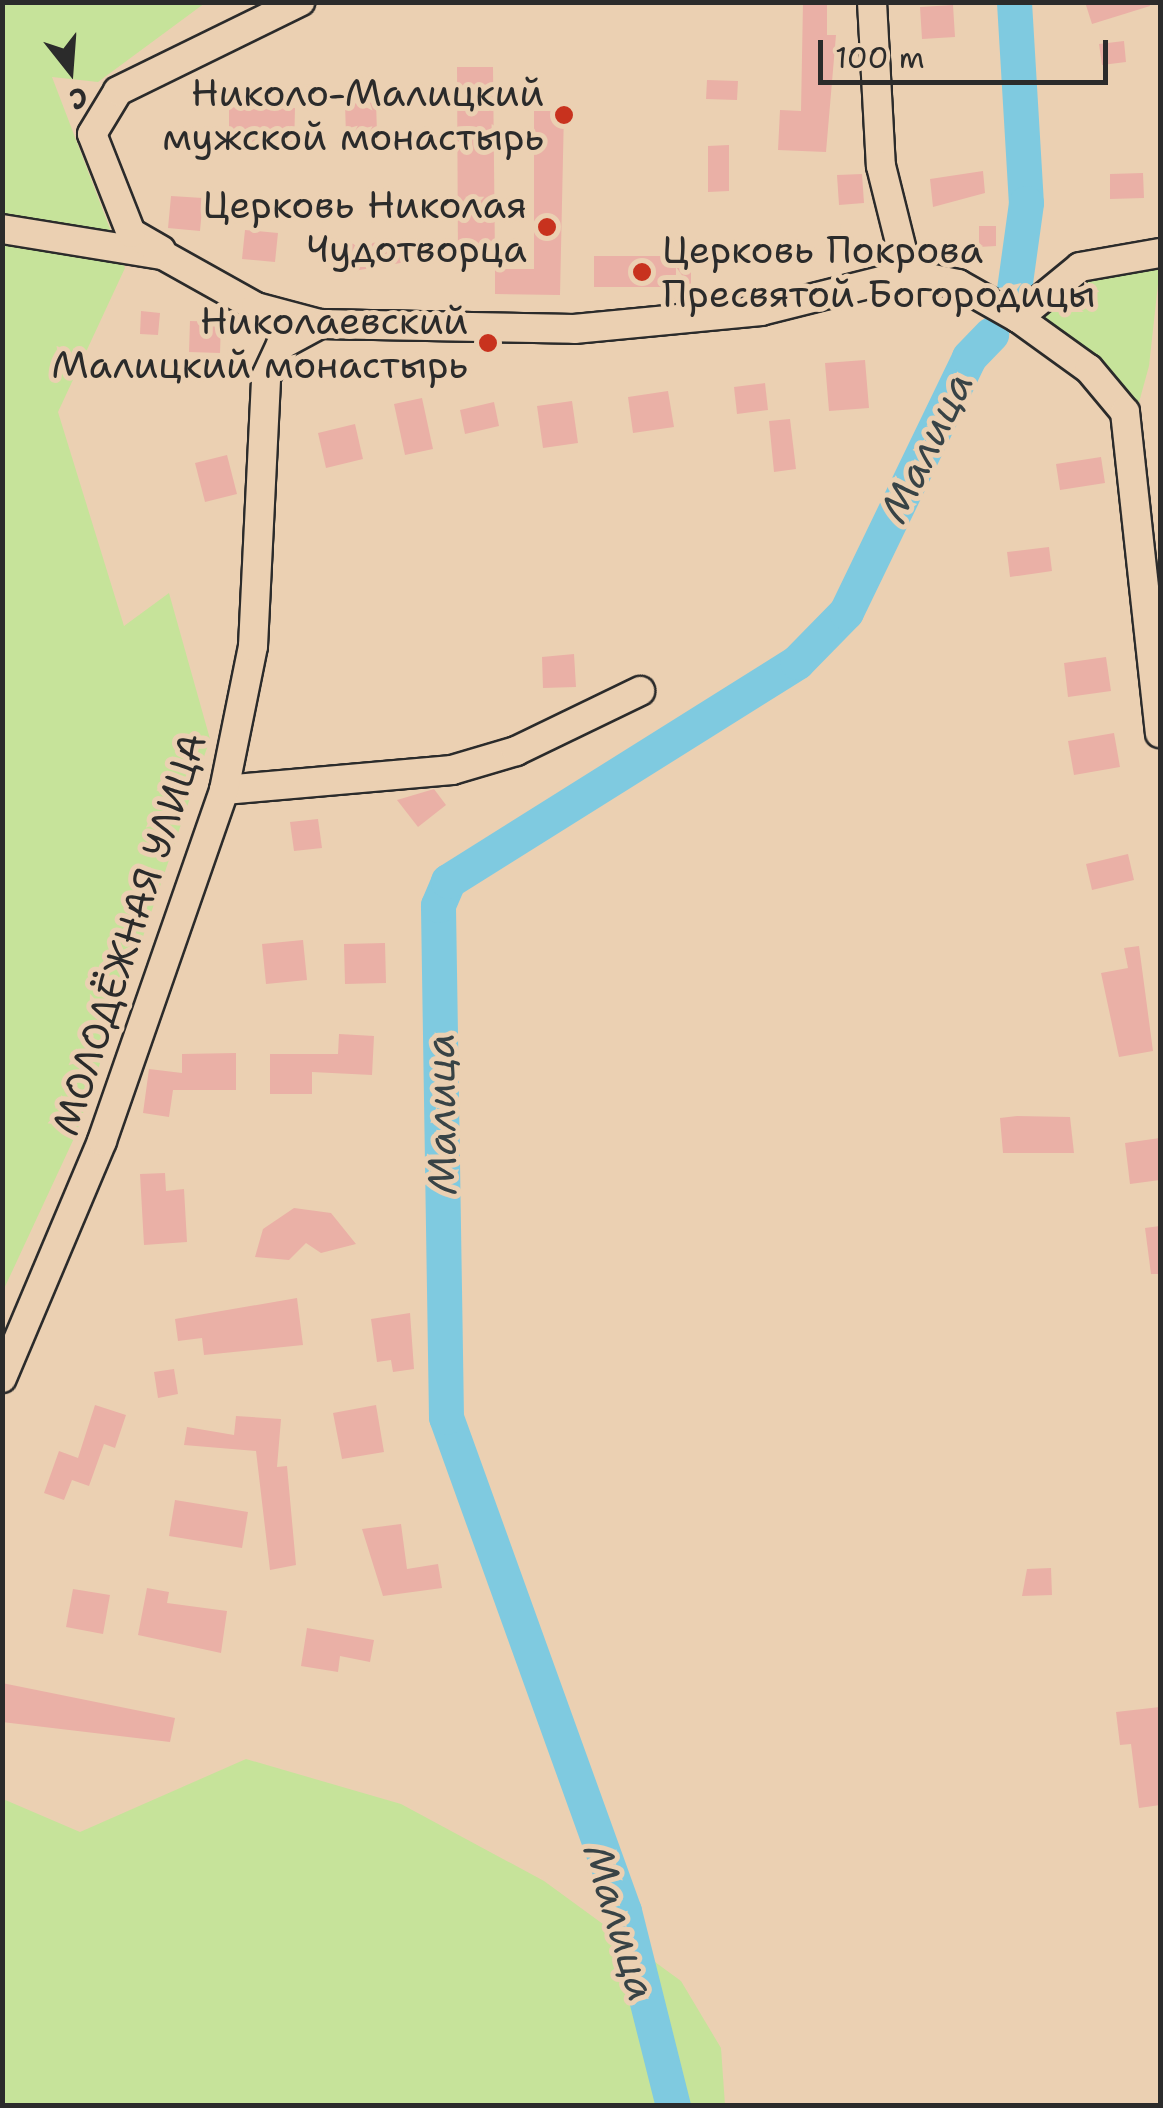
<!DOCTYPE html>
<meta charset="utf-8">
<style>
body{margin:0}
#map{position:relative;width:1163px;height:2108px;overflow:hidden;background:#ebd0b2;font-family:"Shantell Sans",sans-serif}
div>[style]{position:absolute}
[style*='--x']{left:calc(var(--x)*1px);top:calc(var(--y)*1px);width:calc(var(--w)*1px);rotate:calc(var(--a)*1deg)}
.green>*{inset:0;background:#c6e39a}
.river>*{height:35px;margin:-17.5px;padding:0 17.5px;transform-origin:17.5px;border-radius:17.5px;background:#7fcae0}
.building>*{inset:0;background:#eab0a6}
.roads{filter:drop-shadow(2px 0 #2b2b2b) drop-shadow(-2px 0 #2b2b2b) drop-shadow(0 2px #2b2b2b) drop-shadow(0 -2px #2b2b2b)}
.minor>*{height:28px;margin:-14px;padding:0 14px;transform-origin:14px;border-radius:14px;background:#ebd0b2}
.dots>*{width:28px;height:28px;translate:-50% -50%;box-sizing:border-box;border:5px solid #ebd0b2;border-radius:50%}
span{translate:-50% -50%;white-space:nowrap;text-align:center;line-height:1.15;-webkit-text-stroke:10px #ebd0b2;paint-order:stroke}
.poi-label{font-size:38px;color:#2b2b2b}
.right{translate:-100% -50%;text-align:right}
.left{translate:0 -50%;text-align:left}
.street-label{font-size:38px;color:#2b2b2b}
.water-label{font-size:40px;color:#384346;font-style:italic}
.frame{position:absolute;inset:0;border:5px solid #2b2b2b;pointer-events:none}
.north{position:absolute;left:20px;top:20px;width:100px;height:100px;-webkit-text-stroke:8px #ebd0b2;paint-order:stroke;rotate:163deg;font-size:28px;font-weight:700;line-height:40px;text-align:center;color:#2b2b2b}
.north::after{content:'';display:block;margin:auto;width:35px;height:45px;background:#2b2b2b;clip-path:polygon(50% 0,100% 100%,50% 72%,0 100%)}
.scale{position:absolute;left:818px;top:40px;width:290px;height:45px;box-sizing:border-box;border:5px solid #2b2b2b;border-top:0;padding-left:12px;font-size:30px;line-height:35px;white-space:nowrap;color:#2b2b2b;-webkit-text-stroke:8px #ebd0b2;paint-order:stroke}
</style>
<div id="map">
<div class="green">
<i style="clip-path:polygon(3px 3px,205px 3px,98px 82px,52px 77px,125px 268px,58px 412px,124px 626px,169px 593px,210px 739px,76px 1134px,3px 1291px)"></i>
<i style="clip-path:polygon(1160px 266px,1149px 366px,1138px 406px,1042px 315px,1094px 277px)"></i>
<i style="clip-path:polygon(246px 1759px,401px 1804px,544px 1881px,681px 1981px,721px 2048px,725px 2105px,3px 2105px,3px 1799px,80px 1832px)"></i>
</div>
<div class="river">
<i style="--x:1014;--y:2;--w:201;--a:86.6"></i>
<i style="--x:1026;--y:203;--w:88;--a:97.9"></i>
<i style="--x:673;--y:2106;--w:201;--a:-104.1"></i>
<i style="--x:624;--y:1911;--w:525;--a:-109.82"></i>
<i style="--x:446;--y:1417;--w:512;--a:-90.9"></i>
<i style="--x:438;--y:905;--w:26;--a:-67"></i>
<i style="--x:448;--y:881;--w:412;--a:-32.1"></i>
<i style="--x:797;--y:662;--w:70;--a:-45.6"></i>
<i style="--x:846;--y:612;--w:283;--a:-64.2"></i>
<i style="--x:969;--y:357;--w:32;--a:-46"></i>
</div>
<div class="building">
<i style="clip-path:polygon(803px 2px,827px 2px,827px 35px,836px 35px,826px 152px,778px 150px,780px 110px,801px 111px)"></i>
<i style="clip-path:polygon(1085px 2px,1149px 2px,1150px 6px,1092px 24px)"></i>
<i style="clip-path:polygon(953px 5px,955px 37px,922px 39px,920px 7px)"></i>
<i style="clip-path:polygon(1124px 41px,1126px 62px,1102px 65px,1099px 44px)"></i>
<i style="clip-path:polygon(457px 67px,493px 67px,495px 259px,458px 260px)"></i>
<i style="clip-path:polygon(707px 80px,738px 81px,737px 100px,706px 99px)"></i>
<i style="clip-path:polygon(376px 102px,377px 133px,346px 135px,345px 104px)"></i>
<i style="clip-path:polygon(229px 107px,295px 108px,294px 150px,229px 149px)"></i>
<i style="clip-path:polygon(534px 111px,564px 111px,560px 295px,495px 294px,495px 269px,534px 269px)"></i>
<i style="clip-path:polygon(729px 145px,729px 191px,708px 192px,708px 146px)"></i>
<i style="clip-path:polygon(983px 171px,985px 193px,933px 207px,930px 179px)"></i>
<i style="clip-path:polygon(1143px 173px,1144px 198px,1110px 199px,1110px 174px)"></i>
<i style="clip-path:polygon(862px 174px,864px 203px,839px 205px,837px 175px)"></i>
<i style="clip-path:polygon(171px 196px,203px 198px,200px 231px,168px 228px)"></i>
<i style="clip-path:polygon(979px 226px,996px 226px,996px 246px,979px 247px)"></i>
<i style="clip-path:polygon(245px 230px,278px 233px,275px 262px,242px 259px)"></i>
<i style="clip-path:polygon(411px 241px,412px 261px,348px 272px,347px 244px)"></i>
<i style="clip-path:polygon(594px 256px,691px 256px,691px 287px,594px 287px)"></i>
<i style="clip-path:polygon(141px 311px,160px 313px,158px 335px,140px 334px)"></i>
<i style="clip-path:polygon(190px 321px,221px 322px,220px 353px,189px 352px)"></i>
<i style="clip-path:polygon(865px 360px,869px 408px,829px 411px,825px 363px)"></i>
<i style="clip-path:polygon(765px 383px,768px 410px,737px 414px,734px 387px)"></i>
<i style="clip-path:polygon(668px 391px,674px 427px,633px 433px,628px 397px)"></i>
<i style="clip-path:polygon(422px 398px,433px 449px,405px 455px,394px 404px)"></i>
<i style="clip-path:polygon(572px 401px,578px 443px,543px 448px,537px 406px)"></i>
<i style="clip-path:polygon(494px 402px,499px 426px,465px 434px,460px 410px)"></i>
<i style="clip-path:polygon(790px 419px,796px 469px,774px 472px,769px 421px)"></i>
<i style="clip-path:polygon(355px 424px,363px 459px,326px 468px,318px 433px)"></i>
<i style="clip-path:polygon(227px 455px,237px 494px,205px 502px,195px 463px)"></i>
<i style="clip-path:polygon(1101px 457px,1105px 483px,1060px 490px,1056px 464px)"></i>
<i style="clip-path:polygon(1049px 547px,1052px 571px,1010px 577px,1007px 552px)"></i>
<i style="clip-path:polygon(574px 654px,576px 687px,543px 688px,542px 657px)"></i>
<i style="clip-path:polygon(1106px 657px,1111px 691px,1068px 697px,1064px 663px)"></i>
<i style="clip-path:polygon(1114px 733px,1120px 767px,1074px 775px,1068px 741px)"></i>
<i style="clip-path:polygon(434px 789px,446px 805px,418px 827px,397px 800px)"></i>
<i style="clip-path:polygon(318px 819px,322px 848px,294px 851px,290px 822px)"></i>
<i style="clip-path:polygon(1128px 854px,1134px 880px,1092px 890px,1086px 864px)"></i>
<i style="clip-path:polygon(303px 940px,307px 980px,266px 984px,262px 944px)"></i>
<i style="clip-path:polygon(385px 943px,386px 983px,345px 984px,344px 944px)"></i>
<i style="clip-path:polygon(1139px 946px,1153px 1051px,1119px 1057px,1101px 973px,1128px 968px,1124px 948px)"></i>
<i style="clip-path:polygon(339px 1034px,374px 1036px,372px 1075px,312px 1072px,312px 1094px,270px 1094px,270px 1054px,338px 1054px)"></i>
<i style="clip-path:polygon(236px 1053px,236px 1090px,173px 1090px,169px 1117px,143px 1113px,149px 1069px,182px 1073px,182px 1054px)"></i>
<i style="clip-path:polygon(1017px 1116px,1070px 1117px,1074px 1153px,1003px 1153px,1000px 1118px)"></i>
<i style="clip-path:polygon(1160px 1138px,1160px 1180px,1130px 1184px,1125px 1143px)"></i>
<i style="clip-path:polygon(165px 1173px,166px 1191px,184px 1189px,187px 1242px,144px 1245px,140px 1174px)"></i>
<i style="clip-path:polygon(294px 1208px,331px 1213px,356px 1244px,321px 1253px,306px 1243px,289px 1260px,255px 1257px,263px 1229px)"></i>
<i style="clip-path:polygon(1160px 1226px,1160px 1274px,1151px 1274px,1145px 1228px)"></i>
<i style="clip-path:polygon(297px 1298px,303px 1345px,204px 1355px,202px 1338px,178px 1341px,175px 1319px)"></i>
<i style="clip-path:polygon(410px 1313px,414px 1369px,393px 1372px,391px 1360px,377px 1362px,371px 1319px)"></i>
<i style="clip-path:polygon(174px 1369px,178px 1394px,158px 1398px,154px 1372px)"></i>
<i style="clip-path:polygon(95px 1405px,126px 1415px,115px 1448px,104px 1444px,89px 1486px,72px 1480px,64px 1500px,44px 1493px,59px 1451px,78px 1458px)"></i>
<i style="clip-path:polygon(376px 1405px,384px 1452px,342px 1459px,333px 1413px)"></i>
<i style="clip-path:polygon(236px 1416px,281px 1419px,277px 1467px,287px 1466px,296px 1565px,270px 1570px,256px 1451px,184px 1445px,187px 1427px,234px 1435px)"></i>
<i style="clip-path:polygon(175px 1500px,248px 1512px,242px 1548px,169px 1536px)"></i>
<i style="clip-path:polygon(401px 1524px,407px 1569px,438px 1564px,442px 1588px,383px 1596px,362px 1529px)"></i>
<i style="clip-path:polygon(1051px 1568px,1052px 1595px,1022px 1596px,1027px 1569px)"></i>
<i style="clip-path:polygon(147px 1588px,169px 1592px,167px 1603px,227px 1611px,221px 1653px,138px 1635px)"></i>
<i style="clip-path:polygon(73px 1589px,110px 1595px,103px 1634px,66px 1627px)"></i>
<i style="clip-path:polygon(307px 1628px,374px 1640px,370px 1662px,340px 1656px,338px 1672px,301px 1666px)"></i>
<i style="clip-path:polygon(2px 1683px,175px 1718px,170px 1742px,2px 1722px)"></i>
<i style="clip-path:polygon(1160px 1707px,1160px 1805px,1139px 1808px,1131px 1744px,1120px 1745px,1116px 1712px)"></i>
</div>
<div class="roads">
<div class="minor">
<i style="--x:872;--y:2;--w:164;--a:86.9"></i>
<i style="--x:881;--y:166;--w:111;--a:76"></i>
<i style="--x:2;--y:229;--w:163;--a:9.2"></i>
<i style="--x:163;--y:255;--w:107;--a:29.2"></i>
<i style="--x:256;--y:307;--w:66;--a:14.9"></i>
<i style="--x:320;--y:324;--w:254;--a:1.1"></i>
<i style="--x:574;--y:329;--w:188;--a:-5.5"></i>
<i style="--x:761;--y:311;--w:152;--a:-14.1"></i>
<i style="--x:908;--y:274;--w:51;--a:11.3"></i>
<i style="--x:958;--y:284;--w:69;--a:29.5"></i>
<i style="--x:1018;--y:318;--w:80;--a:-39.4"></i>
<i style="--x:1080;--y:267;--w:81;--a:-9.9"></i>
<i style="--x:161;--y:250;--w:34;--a:-150"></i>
<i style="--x:131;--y:233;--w:106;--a:-111.5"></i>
<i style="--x:92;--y:134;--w:50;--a:-58.8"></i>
<i style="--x:118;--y:91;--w:203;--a:-26.1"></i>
<i style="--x:1018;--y:318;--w:87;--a:35.7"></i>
<i style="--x:1089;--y:369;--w:56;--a:50.1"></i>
<i style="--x:1125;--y:412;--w:323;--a:83.8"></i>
<i style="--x:224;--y:790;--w:229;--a:-5"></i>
<i style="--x:452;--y:770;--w:67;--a:-16.5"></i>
<i style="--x:516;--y:751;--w:138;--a:-25.8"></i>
<i style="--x:2;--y:1378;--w:257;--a:-67.1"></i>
<i style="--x:102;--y:1141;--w:372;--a:-70.8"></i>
<i style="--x:224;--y:790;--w:147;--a:-78.6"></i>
<i style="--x:253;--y:646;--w:269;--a:-87.2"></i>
<i style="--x:266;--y:377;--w:35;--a:-65"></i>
<i style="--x:281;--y:345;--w:44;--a:-28.3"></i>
</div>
</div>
<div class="dots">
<i style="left:564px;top:115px;background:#c8321e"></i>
<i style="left:547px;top:227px;background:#c8321e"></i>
<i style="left:642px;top:272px;background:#c8321e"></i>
<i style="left:488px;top:343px;background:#c8321e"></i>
</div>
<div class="poi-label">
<span class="right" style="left:544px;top:115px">Николо-Малицкий<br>мужской монастырь</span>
<span class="right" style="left:527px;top:227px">Церковь Николая<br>Чудотворца</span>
<span class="left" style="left:662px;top:272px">Церковь Покрова<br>Пресвятой Богородицы</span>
<span class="right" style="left:468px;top:343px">Николаевский<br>Малицкий монастырь</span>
</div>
<div class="street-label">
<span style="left:129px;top:934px;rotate:-72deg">МОЛОДЁЖНАЯ УЛИЦА</span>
</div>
<div class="water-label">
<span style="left:926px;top:447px;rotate:-64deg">Малица</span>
<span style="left:441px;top:1114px;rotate:-91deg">Малица</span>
<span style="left:620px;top:1922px;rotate:73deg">Малица</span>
</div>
<div class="frame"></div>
<div class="north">С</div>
<div class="scale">100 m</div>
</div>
